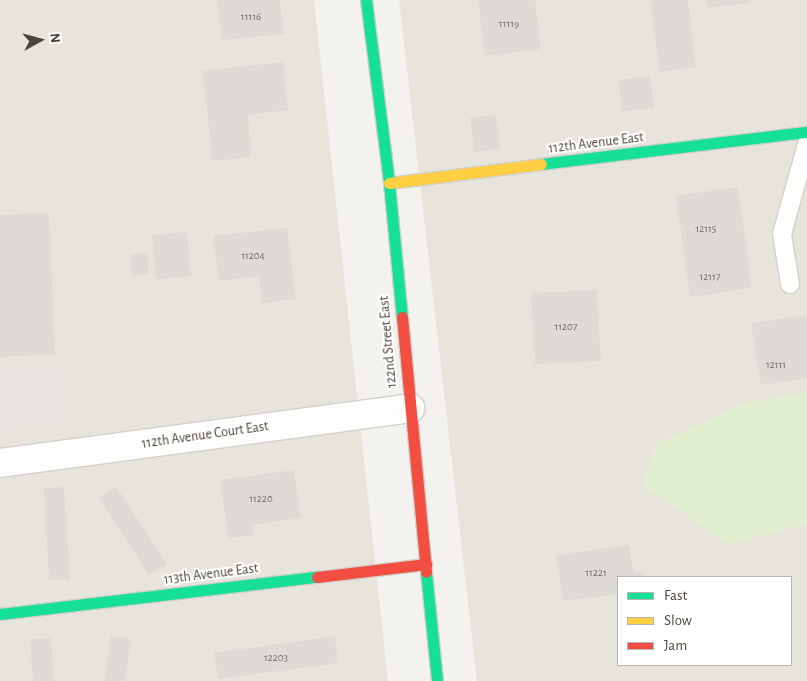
<!DOCTYPE html>
<style>
body{margin:0}
#map{position:relative;width:807px;height:681px;overflow:hidden;background:#f4f2ee;font-family:"Alegreya Sans",sans-serif}
div>[style]{position:absolute}
[style*='--x']{left:calc(var(--x)*1px);top:calc(var(--y)*1px);width:calc(var(--w)*1px);rotate:calc(var(--a)*1deg)}
.residential>*{inset:0;background:#e7e4dc}
.green>*{inset:0;background:#e1eecf}
.parking>*{inset:0;background:#e6e3df}
.building>*{inset:0;background:#dedbd6}
.roads{filter:drop-shadow(1px 0 #d2d0cb) drop-shadow(-1px 0 #d2d0cb) drop-shadow(0 1px #d2d0cb) drop-shadow(0 -1px #d2d0cb)}
.lane>*{height:18px;margin:-9px;padding:0 9px;transform-origin:9px;border-radius:9px;background:#fdfdfc}
.street>*{height:28px;margin:-14px;padding:0 14px;transform-origin:14px;border-radius:14px;background:#fdfdfc}
.fast>*{height:11px;margin:-5.5px;padding:0 5.5px;transform-origin:5.5px;border-radius:5.5px;background:#16e098}
.slow>*{height:11px;margin:-5.5px;padding:0 5.5px;transform-origin:5.5px;border-radius:5.5px;background:#ffcf43}
.jam>*{height:11px;margin:-5.5px;padding:0 5.5px;transform-origin:5.5px;border-radius:5.5px;background:#f24e42}
span{translate:-50% -50%;white-space:nowrap;text-align:center;line-height:1.15;-webkit-text-stroke:4px #fff;paint-order:stroke}
.number-label{font-size:11px;color:#706a61}
.number-label span{-webkit-text-stroke-width:0}
.street-label{font-size:14px;color:#4b4439}
.legend{position:absolute;left:617px;top:576px;width:175px;height:90px;box-sizing:border-box;background:#fff;border:1px solid #b7b4b0;margin:0;padding:6px 9px;list-style:none;font-size:15px;color:#4b4439}
.legend li{display:flex;align-items:center;gap:10px;height:25px}
.legend b{width:25px;border:1px solid #b7b4b0}
.north{position:absolute;left:15px;top:15px;width:50px;height:50px;-webkit-text-stroke:4px #fff;paint-order:stroke;rotate:83deg;font-size:14px;font-weight:700;line-height:20px;text-align:center;color:#4b4439}
.north::after{content:'';display:block;margin:auto;width:18px;height:22px;background:#4b4439;clip-path:polygon(50% 0,100% 100%,50% 72%,0 100%)}
</style>
<div id="map">
<div class="residential">
<i style="clip-path:polygon(0 0,314px 0,388px 681px,0 681px)"></i>
<i style="clip-path:polygon(evenodd,399px 0,807px 0,807px 681px,477px 681px,399px 0,618px 577px,791px 577px,791px 665px,618px 665px,618px 577px)"></i>
</div>
<div class="green">
<i style="clip-path:polygon(807px 392px,807px 524px,729px 545px,642px 484px,657px 443px,741px 404px)"></i>
</div>
<div class="parking">
<i style="clip-path:polygon(58px 364px,62px 425px,0 430px,0 369px)"></i>
</div>
<div class="building">
<i style="clip-path:polygon(217px 0,280px 0,284px 34px,222px 40px)"></i>
<i style="clip-path:polygon(478px 0,535px 0,541px 49px,485px 56px)"></i>
<i style="clip-path:polygon(651px 0,688px 0,696px 67px,659px 72px)"></i>
<i style="clip-path:polygon(707px 0,750px 0,750px 3px,708px 7px)"></i>
<i style="clip-path:polygon(283px 62px,288px 110px,248px 115px,251px 157px,212px 161px,203px 71px)"></i>
<i style="clip-path:polygon(650px 76px,654px 108px,622px 111px,619px 80px)"></i>
<i style="clip-path:polygon(496px 115px,500px 149px,474px 152px,470px 118px)"></i>
<i style="clip-path:polygon(738px 187px,752px 288px,690px 297px,676px 196px)"></i>
<i style="clip-path:polygon(49px 213px,55px 354px,0 357px,0 215px)"></i>
<i style="clip-path:polygon(287px 228px,296px 299px,262px 303px,259px 276px,219px 281px,213px 236px)"></i>
<i style="clip-path:polygon(187px 232px,191px 276px,156px 279px,152px 235px)"></i>
<i style="clip-path:polygon(147px 253px,149px 274px,132px 276px,130px 255px)"></i>
<i style="clip-path:polygon(597px 290px,601px 361px,535px 364px,531px 293px)"></i>
<i style="clip-path:polygon(807px 315px,807px 378px,761px 385px,751px 323px)"></i>
<i style="clip-path:polygon(294px 470px,301px 518px,252px 525px,254px 535px,228px 538px,220px 480px)"></i>
<i style="clip-path:polygon(116px 486px,167px 564px,149px 575px,99px 498px)"></i>
<i style="clip-path:polygon(64px 487px,70px 579px,49px 580px,44px 488px)"></i>
<i style="clip-path:polygon(629px 545px,634px 573px,643px 572px,644px 577px,618px 577px,618px 594px,563px 601px,556px 555px)"></i>
<i style="clip-path:polygon(111px 636px,131px 639px,125px 681px,104px 681px)"></i>
<i style="clip-path:polygon(335px 636px,338px 663px,218px 679px,214px 653px)"></i>
<i style="clip-path:polygon(51px 638px,54px 681px,33px 681px,30px 639px)"></i>
</div>
<div class="roads">
<div class="lane">
<i style="--x:790;--y:284;--w:51;--a:-99.1"></i>
<i style="--x:782;--y:234;--w:93;--a:-74.5"></i>
</div>
<div class="street">
<i style="--x:0;--y:463;--w:414;--a:-7.6"></i>
</div>
<div class="fast">
<i style="--x:366;--y:0;--w:184;--a:82.8"></i>
<i style="--x:389;--y:183;--w:135;--a:84.5"></i>
<i style="--x:541;--y:164;--w:268;--a:-6.9"></i>
<i style="--x:426;--y:572;--w:110;--a:84.2"></i>
<i style="--x:0;--y:614;--w:319;--a:-6.7"></i>
</div>
<div class="slow">
<i style="--x:389;--y:183;--w:153;--a:-7.1"></i>
</div>
<div class="jam">
<i style="--x:402;--y:317;--w:256;--a:84.6"></i>
<i style="--x:317;--y:577;--w:110;--a:-6.8"></i>
</div>
</div>
<div class="number-label">
<span style="left:251px;top:17px">11116</span>
<span style="left:509px;top:24px">11119</span>
<span style="left:706px;top:229px">12115</span>
<span style="left:253px;top:256px">11204</span>
<span style="left:710px;top:277px">12117</span>
<span style="left:566px;top:327px">11207</span>
<span style="left:776px;top:365px">12111</span>
<span style="left:261px;top:499px">11220</span>
<span style="left:596px;top:573px">11221</span>
<span style="left:276px;top:658px">12203</span>
</div>
<div class="street-label">
<span style="left:596px;top:143px;rotate:-7deg">112th Avenue East</span>
<span style="left:388px;top:342px;rotate:-95deg">122nd Street East</span>
<span style="left:205px;top:435px;rotate:-8deg">112th Avenue Court East</span>
<span style="left:211px;top:574px;rotate:-7deg">113th Avenue East</span>
</div>
<ul class="legend">
<li><b style="height:6px;background:#16e098"></b>Fast</li>
<li><b style="height:6px;background:#ffcf43"></b>Slow</li>
<li><b style="height:6px;background:#f24e42"></b>Jam</li>
</ul>
<div class="north">N</div>
</div>
